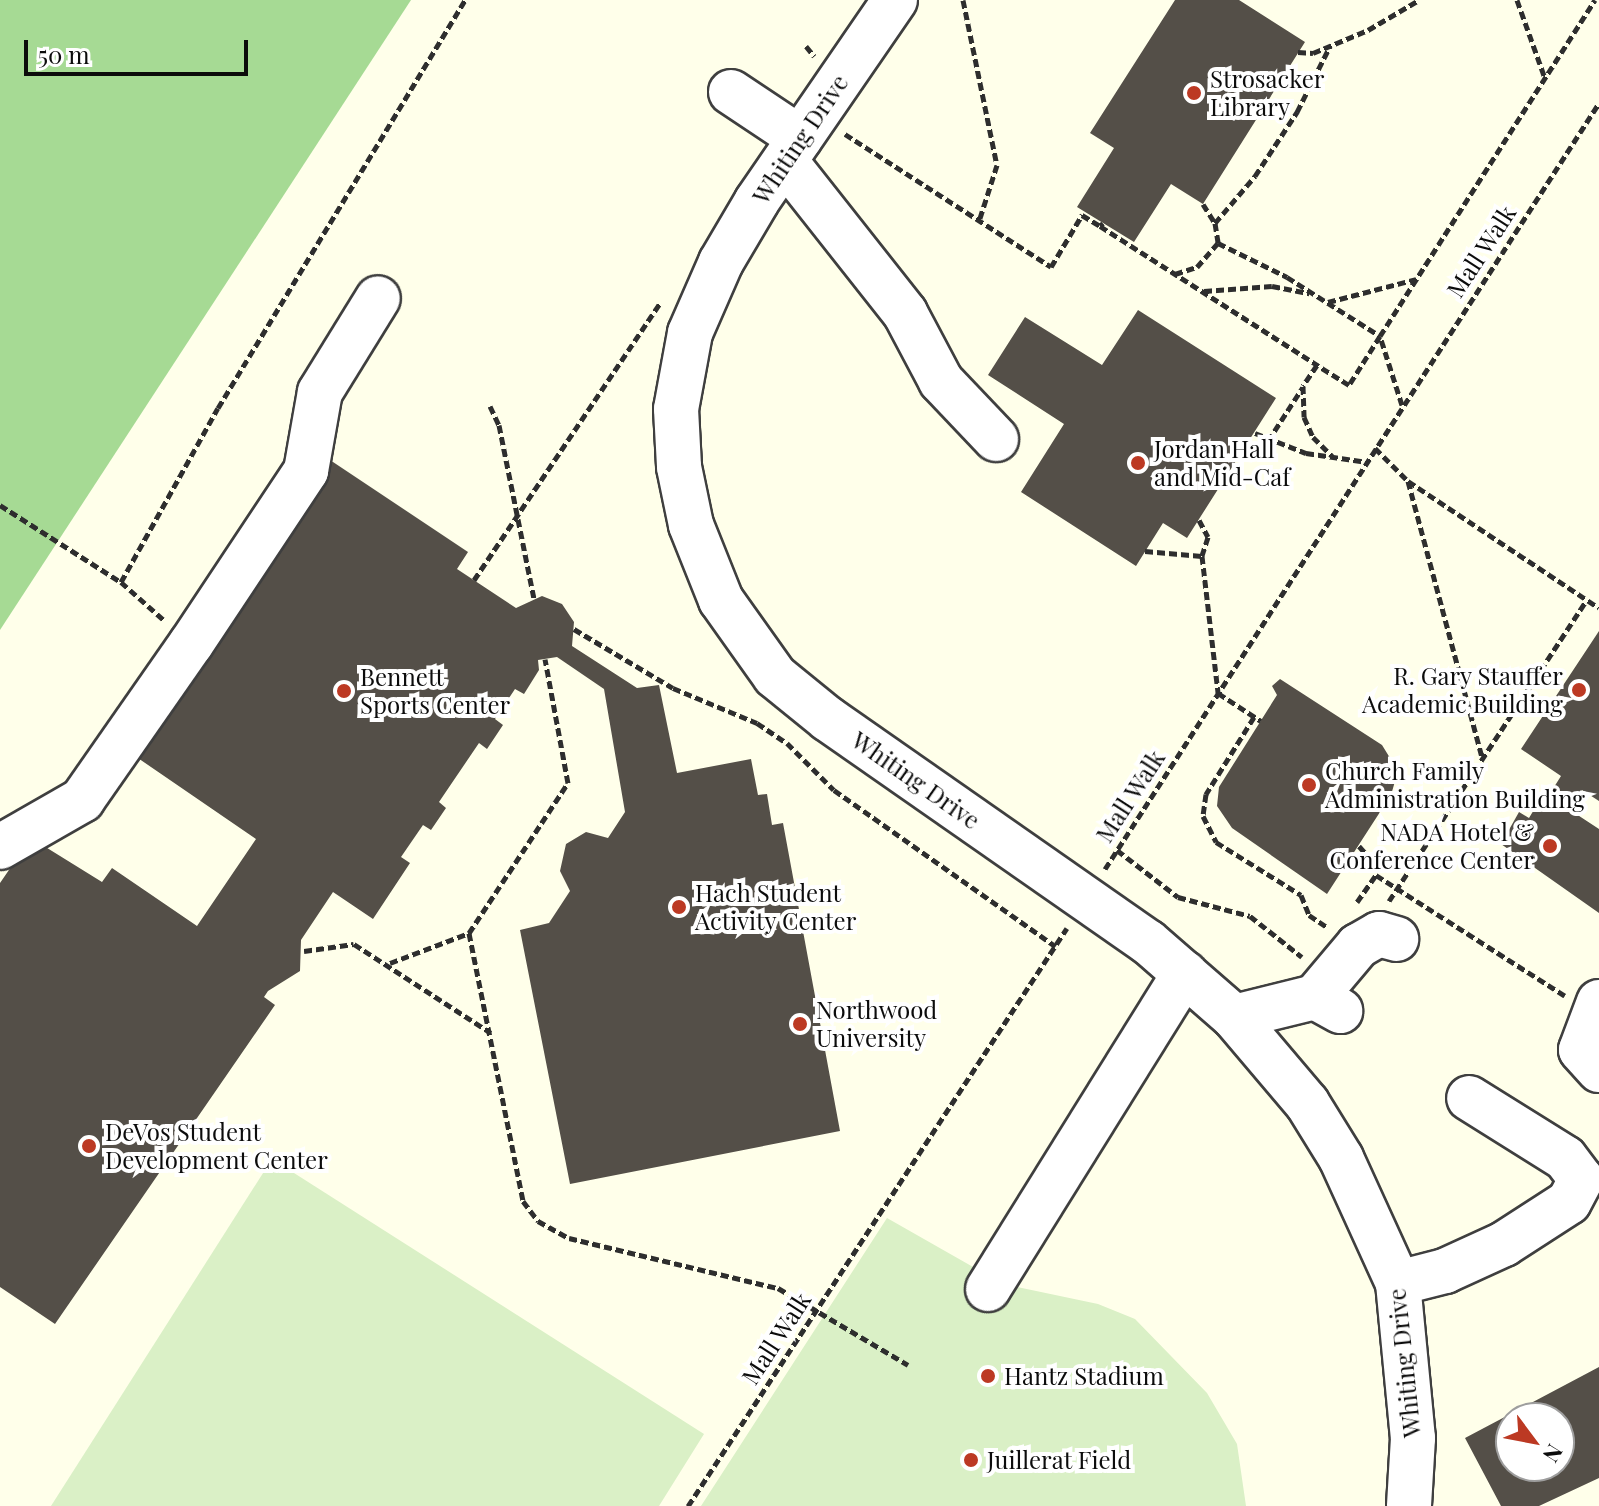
<!DOCTYPE html>
<style>
body{margin:0}
#map{position:relative;width:1599px;height:1506px;overflow:hidden;background:#ffffea;font-family:"Playfair Display",serif}
div>[style]{position:absolute}
[style*='--x']{left:calc(var(--x)*1px);top:calc(var(--y)*1px);width:calc(var(--w)*1px);rotate:calc(var(--a)*1deg)}
.forest>*{inset:0;background:#a6da94}
.pitch>*{inset:0;background:#daf0c6}
.building>*{inset:0;background:#544f48}
.path>*{height:5px;margin-top:-2.5px;transform-origin:0;background:repeating-linear-gradient(90deg,#2e2e2e 0 8px,transparent 0 12px)}
.roads{filter:drop-shadow(2px 0 #3f3f3f) drop-shadow(-2px 0 #3f3f3f) drop-shadow(0 2px #3f3f3f) drop-shadow(0 -2px #3f3f3f)}
.minor>*{height:44px;margin:-22px;padding:0 22px;transform-origin:22px;border-radius:22px;background:#fff}
.dots>*{width:22px;height:22px;translate:-50% -50%;box-sizing:border-box;border:4px solid #fff;border-radius:50%}
span{translate:-50% -50%;white-space:nowrap;text-align:center;line-height:1.15;-webkit-text-stroke:8px #fff;paint-order:stroke}
.poi-label{font-size:24px;color:#0c0c0c}
.left{translate:0 -50%;text-align:left}
.right{translate:-100% -50%;text-align:right}
.street-label{font-size:24px;color:#0c0c0c}
.north{position:absolute;left:1495px;top:1402px;width:80px;height:80px;box-sizing:border-box;background:#fff;border:2px solid #9e9e9e;border-radius:50%;rotate:122deg;font-size:22px;font-weight:700;line-height:32px;text-align:center;color:#0c0c0c}
.north::after{content:'';display:block;margin:auto;width:28px;height:36px;background:#bc3923;clip-path:polygon(50% 0,100% 100%,50% 72%,0 100%)}
.scale{position:absolute;left:24px;top:40px;width:224px;height:36px;box-sizing:border-box;border:4px solid #0c0c0c;border-top:0;padding-left:10px;font-size:24px;line-height:28px;white-space:nowrap;color:#0c0c0c;-webkit-text-stroke:6px #fff;paint-order:stroke}
</style>
<div id="map">
<div class="forest">
<i style="clip-path:polygon(0 0,411px 0,0 630px)"></i>
</div>
<div class="pitch">
<i style="clip-path:polygon(272px 1159px,704px 1434px,659px 1506px,51px 1506px)"></i>
<i style="clip-path:polygon(887px 1218px,1003px 1284px,1098px 1304px,1135px 1319px,1207px 1393px,1237px 1444px,1246px 1506px,701px 1506px)"></i>
</div>
<div class="building">
<i style="clip-path:polygon(1175px 0,1239px 0,1305px 42px,1203px 204px,1171px 184px,1134px 242px,1077px 207px,1114px 148px,1090px 133px)"></i>
<i style="clip-path:polygon(1138px 310px,1276px 398px,1187px 538px,1163px 523px,1136px 566px,1021px 492px,1064px 424px,988px 375px,1025px 317px,1102px 365px)"></i>
<i style="clip-path:polygon(330px 460px,468px 552px,457px 569px,516px 608px,542px 596px,562px 604px,574px 622px,572px 646px,637px 688px,659px 685px,677px 773px,751px 759px,758px 795px,767px 794px,772px 825px,783px 823px,840px 1131px,570px 1184px,520px 930px,549px 923px,570px 891px,560px 871px,566px 844px,586px 832px,608px 838px,625px 812px,604px 689px,557px 657px,538px 660px,539px 670px,524px 694px,515px 689px,495px 719px,503px 725px,487px 749px,479px 743px,439px 802px,446px 808px,431px 830px,423px 825px,401px 857px,410px 863px,373px 919px,333px 892px,301px 940px,300px 971px,268px 991px,264px 997px,275px 1005px,55px 1324px,0 1287px,0 883px,31px 838px,102px 882px,112px 868px,197px 926px,256px 839px,132px 754px)"></i>
<i style="clip-path:polygon(1599px 631px,1599px 801px,1582px 790px,1570px 810px,1599px 829px,1599px 913px,1501px 844px,1519px 812px,1529px 818px,1535px 808px,1539px 811px,1561px 776px,1521px 749px)"></i>
<i style="clip-path:polygon(1280px 679px,1382px 745px,1398px 771px,1391px 795px,1327px 894px,1232px 828px,1217px 806px,1219px 787px,1277px 695px,1272px 686px)"></i>
<i style="clip-path:polygon(evenodd,1599px 1367px,1599px 1478px,1539px 1506px,1501px 1506px,1465px 1438px,1599px 1367px,1511px 1418px,1559px 1418px,1559px 1466px,1511px 1466px,1511px 1418px)"></i>
</div>
<div class="path">
<i style="--x:963;--y:0;--w:168;--a:78.4"></i>
<i style="--x:997;--y:165;--w:59;--a:107.8"></i>
<i style="--x:1517;--y:0;--w:83;--a:70.3"></i>
<i style="--x:806;--y:46;--w:13;--a:51"></i>
<i style="--x:1298;--y:52;--w:15;--a:4"></i>
<i style="--x:1313;--y:53;--w:60;--a:-22.7"></i>
<i style="--x:1368;--y:30;--w:59;--a:-30.5"></i>
<i style="--x:845;--y:134;--w:245;--a:32.8"></i>
<i style="--x:1051;--y:267;--w:61;--a:-59.2"></i>
<i style="--x:1082;--y:215;--w:21;--a:31"></i>
<i style="--x:1203;--y:204;--w:22;--a:58"></i>
<i style="--x:1215;--y:223;--w:20;--a:81"></i>
<i style="--x:1218;--y:243;--w:77;--a:26.2"></i>
<i style="--x:1287;--y:277;--w:110;--a:32.4"></i>
<i style="--x:1380;--y:336;--w:58;--a:122.3"></i>
<i style="--x:1349;--y:385;--w:38;--a:-148"></i>
<i style="--x:1103;--y:223;--w:4;--a:135"></i>
<i style="--x:1100;--y:226;--w:258;--a:32.6"></i>
<i style="--x:1317;--y:365;--w:25;--a:124"></i>
<i style="--x:1303;--y:386;--w:31;--a:88"></i>
<i style="--x:1304;--y:417;--w:22;--a:66"></i>
<i style="--x:1313;--y:437;--w:27;--a:45"></i>
<i style="--x:1215;--y:223;--w:62;--a:-49.6"></i>
<i style="--x:1255;--y:176;--w:77;--a:-56.7"></i>
<i style="--x:1297;--y:112;--w:74;--a:-63.4"></i>
<i style="--x:1175;--y:274;--w:23;--a:-18"></i>
<i style="--x:1197;--y:267;--w:32;--a:-49"></i>
<i style="--x:1204;--y:291;--w:68;--a:-4.2"></i>
<i style="--x:1272;--y:286;--w:38;--a:11"></i>
<i style="--x:1328;--y:302;--w:91;--a:-14.6"></i>
<i style="--x:1402;--y:405;--w:72;--a:-107.7"></i>
<i style="--x:1380;--y:336;--w:399;--a:-57.4"></i>
<i style="--x:490;--y:406;--w:21;--a:65"></i>
<i style="--x:499;--y:425;--w:177;--a:78.6"></i>
<i style="--x:1255;--y:433;--w:55;--a:21.4"></i>
<i style="--x:1306;--y:453;--w:62;--a:8.4"></i>
<i style="--x:1268;--y:441;--w:64;--a:-57.1"></i>
<i style="--x:1375;--y:448;--w:47;--a:45"></i>
<i style="--x:1408;--y:481;--w:229;--a:33.6"></i>
<i style="--x:1408;--y:481;--w:287;--a:75"></i>
<i style="--x:0;--y:505;--w:143;--a:32.5"></i>
<i style="--x:121;--y:582;--w:199;--a:-60.9"></i>
<i style="--x:218;--y:408;--w:477;--a:-58.8"></i>
<i style="--x:1199;--y:520;--w:19;--a:62"></i>
<i style="--x:1208;--y:537;--w:20;--a:108"></i>
<i style="--x:1202;--y:556;--w:138;--a:83.3"></i>
<i style="--x:1218;--y:693;--w:51;--a:33.1"></i>
<i style="--x:1145;--y:551;--w:57;--a:5"></i>
<i style="--x:474;--y:580;--w:335;--a:-56.1"></i>
<i style="--x:121;--y:582;--w:59;--a:41.6"></i>
<i style="--x:574;--y:629;--w:115;--a:30.8"></i>
<i style="--x:673;--y:688;--w:91;--a:22.6"></i>
<i style="--x:757;--y:723;--w:36;--a:34"></i>
<i style="--x:787;--y:743;--w:66;--a:45"></i>
<i style="--x:834;--y:790;--w:271;--a:35.2"></i>
<i style="--x:1254;--y:717;--w:91;--a:121.9"></i>
<i style="--x:1206;--y:794;--w:22;--a:98"></i>
<i style="--x:1203;--y:816;--w:29;--a:63"></i>
<i style="--x:1216;--y:842;--w:100;--a:31.9"></i>
<i style="--x:1301;--y:895;--w:22;--a:68"></i>
<i style="--x:1309;--y:915;--w:22;--a:34"></i>
<i style="--x:1359;--y:846;--w:24;--a:48"></i>
<i style="--x:1375;--y:864;--w:11;--a:85"></i>
<i style="--x:1376;--y:875;--w:224;--a:32.6"></i>
<i style="--x:1117;--y:850;--w:77;--a:37.6"></i>
<i style="--x:1178;--y:897;--w:74;--a:14.8"></i>
<i style="--x:1250;--y:916;--w:66;--a:38.3"></i>
<i style="--x:1105;--y:869;--w:911;--a:-57.18"></i>
<i style="--x:1389;--y:901;--w:359;--a:-56.7"></i>
<i style="--x:1357;--y:902;--w:33;--a:-55"></i>
<i style="--x:469;--y:933;--w:180;--a:-56.6"></i>
<i style="--x:568;--y:783;--w:126;--a:-100.5"></i>
<i style="--x:304;--y:951;--w:50;--a:-8"></i>
<i style="--x:354;--y:944;--w:163;--a:33"></i>
<i style="--x:390;--y:963;--w:85;--a:-20.8"></i>
<i style="--x:469;--y:933;--w:273;--a:78.6"></i>
<i style="--x:523;--y:1201;--w:25;--a:53"></i>
<i style="--x:538;--y:1221;--w:35;--a:29"></i>
<i style="--x:569;--y:1238;--w:215;--a:13.5"></i>
<i style="--x:778;--y:1288;--w:151;--a:30.6"></i>
<i style="--x:688;--y:1506;--w:691;--a:-56.75"></i>
</div>
<div class="roads">
<div class="minor">
<i style="--x:895;--y:0;--w:244;--a:124.5"></i>
<i style="--x:757;--y:201;--w:71;--a:120.5"></i>
<i style="--x:721;--y:262;--w:77;--a:113.6"></i>
<i style="--x:690;--y:333;--w:77;--a:100.4"></i>
<i style="--x:676;--y:409;--w:58;--a:87"></i>
<i style="--x:679;--y:467;--w:59;--a:78.3"></i>
<i style="--x:691;--y:525;--w:81;--a:68.2"></i>
<i style="--x:721;--y:600;--w:93;--a:54.6"></i>
<i style="--x:775;--y:676;--w:68;--a:39.1"></i>
<i style="--x:828;--y:719;--w:390;--a:34.9"></i>
<i style="--x:1148;--y:942;--w:114;--a:41.1"></i>
<i style="--x:1234;--y:1017;--w:113;--a:49.7"></i>
<i style="--x:1307;--y:1103;--w:65;--a:58.3"></i>
<i style="--x:1341;--y:1158;--w:137;--a:65.5"></i>
<i style="--x:1398;--y:1283;--w:156;--a:84.5"></i>
<i style="--x:1413;--y:1438;--w:68;--a:93.4"></i>
<i style="--x:731;--y:92;--w:83;--a:33.7"></i>
<i style="--x:785;--y:161;--w:194;--a:51.7"></i>
<i style="--x:905;--y:313;--w:77;--a:62.1"></i>
<i style="--x:941;--y:381;--w:80;--a:46.5"></i>
<i style="--x:0;--y:847;--w:95;--a:-29.8"></i>
<i style="--x:82;--y:800;--w:190;--a:-55.1"></i>
<i style="--x:191;--y:644;--w:208;--a:-56.4"></i>
<i style="--x:306;--y:471;--w:80;--a:-80"></i>
<i style="--x:320;--y:392;--w:110;--a:-58.3"></i>
<i style="--x:1315;--y:997;--w:67;--a:-49.9"></i>
<i style="--x:1358;--y:946;--w:24;--a:-30"></i>
<i style="--x:1379;--y:934;--w:18;--a:16"></i>
<i style="--x:1599;--y:1002;--w:51;--a:110.6"></i>
<i style="--x:1581;--y:1050;--w:27;--a:48"></i>
<i style="--x:1234;--y:1017;--w:83;--a:-13.9"></i>
<i style="--x:1315;--y:997;--w:29;--a:29"></i>
<i style="--x:1398;--y:1283;--w:49;--a:-14.3"></i>
<i style="--x:1445;--y:1271;--w:65;--a:-24.6"></i>
<i style="--x:1504;--y:1244;--w:77;--a:-32.9"></i>
<i style="--x:1569;--y:1202;--w:26;--a:-62"></i>
<i style="--x:1581;--y:1179;--w:26;--a:-127"></i>
<i style="--x:1565;--y:1158;--w:113;--a:-148"></i>
<i style="--x:988;--y:1289;--w:372;--a:-58.1"></i>
</div>
</div>
<div class="dots">
<i style="left:1194px;top:93px;background:#bc3923"></i>
<i style="left:1138px;top:463px;background:#bc3923"></i>
<i style="left:1579px;top:690px;background:#bc3923"></i>
<i style="left:344px;top:691px;background:#bc3923"></i>
<i style="left:1309px;top:785px;background:#bc3923"></i>
<i style="left:1550px;top:846px;background:#bc3923"></i>
<i style="left:679px;top:907px;background:#bc3923"></i>
<i style="left:800px;top:1024px;background:#bc3923"></i>
<i style="left:89px;top:1146px;background:#bc3923"></i>
<i style="left:988px;top:1376px;background:#bc3923"></i>
<i style="left:971px;top:1460px;background:#bc3923"></i>
</div>
<div class="poi-label">
<span class="left" style="left:1210px;top:93px">Strosacker<br>Library</span>
<span class="left" style="left:1154px;top:463px">Jordan Hall<br>and Mid-Caf</span>
<span class="right" style="left:1563px;top:690px">R. Gary Stauffer<br>Academic Building</span>
<span class="left" style="left:360px;top:691px">Bennett<br>Sports Center</span>
<span class="left" style="left:1325px;top:785px">Church Family<br>Administration Building</span>
<span class="right" style="left:1534px;top:846px">NADA Hotel &amp;<br>Conference Center</span>
<span class="left" style="left:695px;top:907px">Hach Student<br>Activity Center</span>
<span class="left" style="left:816px;top:1024px">Northwood<br>University</span>
<span class="left" style="left:105px;top:1146px">DeVos Student<br>Development Center</span>
<span class="left" style="left:1004px;top:1376px">Hantz Stadium</span>
<span class="left" style="left:987px;top:1460px">Juillerat Field</span>
</div>
<div class="street-label">
<span style="left:800px;top:139px;rotate:-56deg">Whiting Drive</span>
<span style="left:1481px;top:251px;rotate:-57deg">Mall Walk</span>
<span style="left:916px;top:780px;rotate:35deg">Whiting Drive</span>
<span style="left:1130px;top:796px;rotate:-57deg">Mall Walk</span>
<span style="left:776px;top:1338px;rotate:-57deg">Mall Walk</span>
<span style="left:1404px;top:1363px;rotate:-96deg">Whiting Drive</span>
</div>
<div class="north">N</div>
<div class="scale">50 m</div>
</div>
